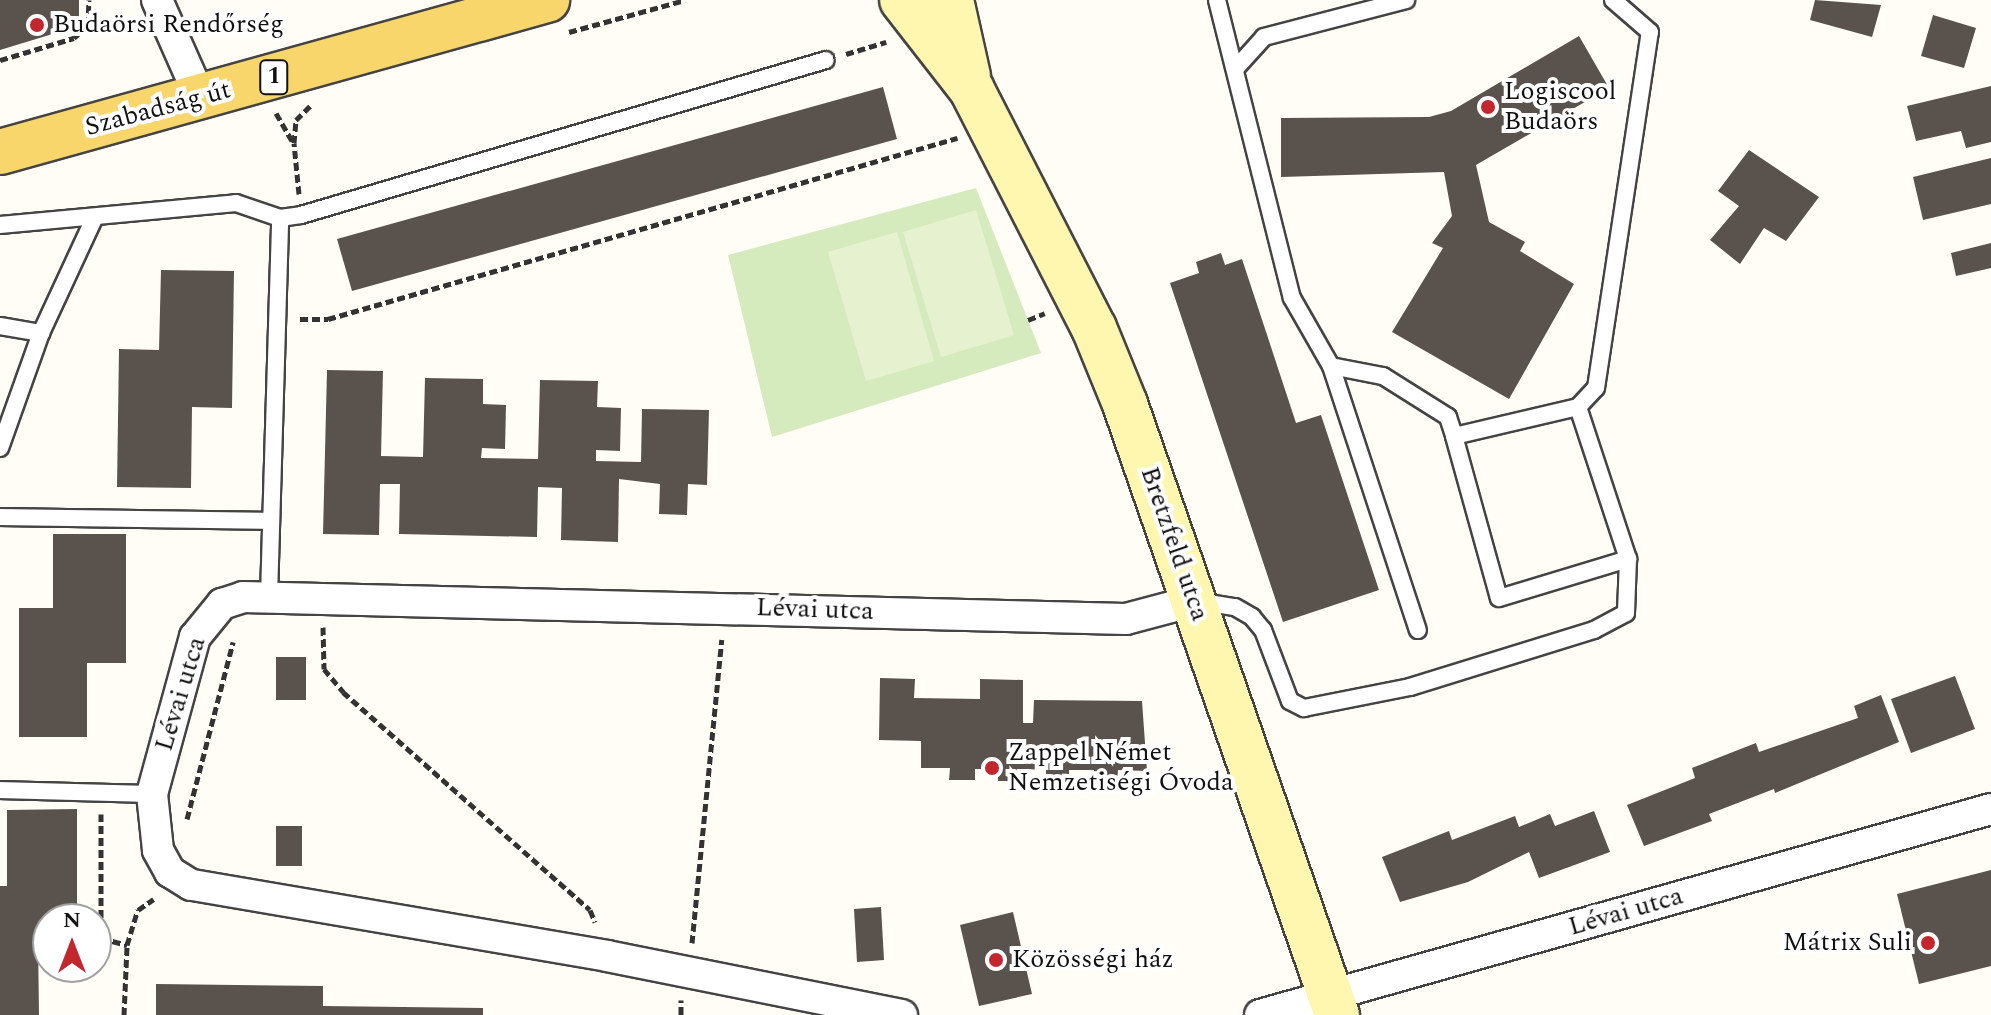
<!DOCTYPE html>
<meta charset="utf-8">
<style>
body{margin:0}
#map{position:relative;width:1991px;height:1015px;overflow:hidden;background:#fffdf5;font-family:Spectral,serif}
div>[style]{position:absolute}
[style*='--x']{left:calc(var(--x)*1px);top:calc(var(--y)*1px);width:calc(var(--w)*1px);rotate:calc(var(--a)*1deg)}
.green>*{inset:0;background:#d5ebbd}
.pitch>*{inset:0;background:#e6f2cf}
.building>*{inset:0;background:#5a524d}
.path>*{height:5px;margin-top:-2.5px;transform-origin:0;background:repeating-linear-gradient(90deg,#333 0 8px,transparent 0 12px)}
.roads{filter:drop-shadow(2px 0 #444) drop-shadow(-2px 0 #444) drop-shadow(0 2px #444) drop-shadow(0 -2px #444)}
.service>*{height:16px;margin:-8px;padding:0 8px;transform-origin:8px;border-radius:8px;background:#fff}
.minor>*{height:30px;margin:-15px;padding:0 15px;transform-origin:15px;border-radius:15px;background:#fff}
.secondary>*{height:44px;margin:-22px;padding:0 22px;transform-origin:22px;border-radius:22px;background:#fff6b0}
.primary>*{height:44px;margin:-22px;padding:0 22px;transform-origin:22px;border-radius:22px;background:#f9d66b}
.dots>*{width:22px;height:22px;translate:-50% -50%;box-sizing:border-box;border:4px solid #fff;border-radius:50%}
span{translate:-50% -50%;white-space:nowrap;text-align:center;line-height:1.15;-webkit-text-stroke:8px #fff;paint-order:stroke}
.shield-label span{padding:2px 6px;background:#fff;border:2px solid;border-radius:6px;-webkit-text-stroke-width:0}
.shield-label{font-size:24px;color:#111;font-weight:700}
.poi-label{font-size:26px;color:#111}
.left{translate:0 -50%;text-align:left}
.right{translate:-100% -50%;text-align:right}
.street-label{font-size:26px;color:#111}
.north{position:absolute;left:32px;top:903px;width:80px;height:80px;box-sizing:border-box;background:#fff;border:2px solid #a0a0a0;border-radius:50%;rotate:0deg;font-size:22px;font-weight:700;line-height:32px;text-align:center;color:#111}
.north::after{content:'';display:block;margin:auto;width:28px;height:36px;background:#c4262e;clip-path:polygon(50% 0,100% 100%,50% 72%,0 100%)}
</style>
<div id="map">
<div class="green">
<i style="clip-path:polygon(976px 188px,1041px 353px,772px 437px,728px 255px)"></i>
</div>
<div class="pitch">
<i style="clip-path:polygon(976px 210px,1014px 335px,941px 357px,903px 232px)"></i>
<i style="clip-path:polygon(897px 232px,934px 361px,866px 381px,828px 252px)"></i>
</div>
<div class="building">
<i style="clip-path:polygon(0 0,79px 0,79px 20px,69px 29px,0 50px)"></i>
<i style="clip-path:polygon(1815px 0,1881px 5px,1872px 37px,1810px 20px)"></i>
<i style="clip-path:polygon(1933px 15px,1976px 28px,1964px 68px,1921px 56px)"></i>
<i style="clip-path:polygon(1579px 36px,1609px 88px,1476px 165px,1489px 222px,1525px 242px,1520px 251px,1574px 284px,1509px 399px,1392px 332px,1443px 248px,1432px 243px,1452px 216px,1444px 172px,1281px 177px,1281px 118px,1429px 117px,1451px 111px)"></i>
<i style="clip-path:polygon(1991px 86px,1991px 142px,1966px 148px,1961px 131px,1916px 141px,1907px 106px)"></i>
<i style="clip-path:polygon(883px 87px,897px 139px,352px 291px,337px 239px)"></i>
<i style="clip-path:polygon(1749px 150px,1819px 197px,1786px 241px,1764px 228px,1740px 264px,1710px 240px,1739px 206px,1718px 191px)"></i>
<i style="clip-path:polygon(1991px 158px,1991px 204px,1923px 220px,1913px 177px)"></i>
<i style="clip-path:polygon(1991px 243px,1991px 268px,1956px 276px,1951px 253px)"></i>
<i style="clip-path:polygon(1221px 253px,1225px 265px,1242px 259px,1296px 423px,1321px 415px,1379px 590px,1283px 622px,1170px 283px,1199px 273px,1196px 262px)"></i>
<i style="clip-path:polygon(161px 270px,234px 271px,232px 408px,192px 407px,191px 488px,117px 487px,119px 349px,159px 350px)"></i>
<i style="clip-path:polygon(327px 370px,383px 371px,381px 456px,423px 457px,425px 378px,483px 379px,483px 404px,506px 405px,505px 449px,482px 448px,481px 458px,538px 459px,540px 380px,598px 381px,597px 407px,621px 408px,620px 451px,596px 450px,596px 461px,641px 462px,642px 409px,709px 410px,707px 485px,688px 484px,687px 515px,659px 514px,660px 484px,619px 479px,618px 542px,561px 540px,562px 488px,538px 487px,537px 537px,399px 534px,400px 484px,380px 484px,379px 535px,323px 534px)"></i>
<i style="clip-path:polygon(53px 534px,126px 534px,126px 663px,87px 663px,87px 737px,19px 737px,19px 608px,53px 608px)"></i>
<i style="clip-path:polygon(276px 657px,306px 657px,306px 700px,276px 700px)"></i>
<i style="clip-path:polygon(1955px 676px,1975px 729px,1911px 753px,1891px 699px)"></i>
<i style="clip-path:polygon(880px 678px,915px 679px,914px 698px,980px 699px,980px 679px,1023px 680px,1023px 723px,1033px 723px,1034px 700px,1142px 701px,1147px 771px,1118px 770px,1117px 782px,1094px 782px,1094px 770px,1069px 770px,1069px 782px,1046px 781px,1046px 770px,1023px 769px,1023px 781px,998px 781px,998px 769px,975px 769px,975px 780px,949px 780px,950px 768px,921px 768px,921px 741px,879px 740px)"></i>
<i style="clip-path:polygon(1881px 695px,1899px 742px,1775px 793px,1774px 789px,1709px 814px,1712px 821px,1644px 846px,1627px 805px,1695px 778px,1692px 768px,1756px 743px,1759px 752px,1858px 718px,1854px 706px)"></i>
<i style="clip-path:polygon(77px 809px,77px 919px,48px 919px,48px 938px,38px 939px,39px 1015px,0 1015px,0 886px,7px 886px,7px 810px)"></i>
<i style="clip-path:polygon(1594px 811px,1610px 852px,1539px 878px,1529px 852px,1468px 882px,1400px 902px,1382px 857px,1449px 831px,1452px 840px,1515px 816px,1519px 827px,1550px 814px,1555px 826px)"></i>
<i style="clip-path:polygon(276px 826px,302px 826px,302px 866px,276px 866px)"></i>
<i style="clip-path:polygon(1991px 870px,1991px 966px,1919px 984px,1897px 894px)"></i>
<i style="clip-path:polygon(881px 907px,884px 960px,857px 962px,854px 909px)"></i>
<i style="clip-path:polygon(1013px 912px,1032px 994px,979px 1006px,960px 925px)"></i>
<i style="clip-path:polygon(156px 984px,323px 986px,323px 1006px,483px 1008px,483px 1015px,156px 1015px)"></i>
</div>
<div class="path">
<i style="--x:569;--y:32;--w:120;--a:-15.4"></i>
<i style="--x:846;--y:54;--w:42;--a:-16.7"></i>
<i style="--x:0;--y:60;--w:77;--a:-16.6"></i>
<i style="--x:74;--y:38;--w:19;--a:-43"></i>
<i style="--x:88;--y:25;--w:25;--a:-88"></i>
<i style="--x:276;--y:113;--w:34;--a:60"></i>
<i style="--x:299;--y:194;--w:51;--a:-95.6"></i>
<i style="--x:294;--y:143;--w:23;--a:-85"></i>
<i style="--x:296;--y:120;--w:20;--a:-45"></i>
<i style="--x:300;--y:319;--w:28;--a:0"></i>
<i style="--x:328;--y:319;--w:655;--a:-16.05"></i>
<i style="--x:1028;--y:320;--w:18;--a:-22"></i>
<i style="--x:323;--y:627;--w:42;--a:88.6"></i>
<i style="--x:324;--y:669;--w:30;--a:50"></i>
<i style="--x:343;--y:692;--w:329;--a:41.4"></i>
<i style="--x:590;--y:910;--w:13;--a:67"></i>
<i style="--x:101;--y:814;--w:124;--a:90"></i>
<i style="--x:101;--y:938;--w:27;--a:15"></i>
<i style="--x:187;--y:819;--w:183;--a:-75.4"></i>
<i style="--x:692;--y:943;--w:305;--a:-84.4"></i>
<i style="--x:124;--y:1015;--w:70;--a:-87.5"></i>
<i style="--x:127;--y:945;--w:37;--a:-73"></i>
<i style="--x:138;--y:910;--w:19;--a:-35"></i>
<i style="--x:681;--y:1015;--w:15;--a:-90"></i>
</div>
<div class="roads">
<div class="service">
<i style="--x:1217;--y:0;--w:307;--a:75.9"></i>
<i style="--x:1292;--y:298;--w:78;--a:60.2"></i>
<i style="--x:1331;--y:366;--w:278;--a:71.8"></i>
<i style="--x:1237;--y:67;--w:40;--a:-48"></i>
<i style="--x:1264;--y:37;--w:147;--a:-14.6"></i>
<i style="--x:0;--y:225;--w:237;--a:-5.3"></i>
<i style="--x:236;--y:203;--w:46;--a:18.8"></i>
<i style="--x:280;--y:218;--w:21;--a:-8"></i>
<i style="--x:301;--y:215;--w:547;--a:-16.45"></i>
<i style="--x:0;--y:326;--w:42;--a:9.7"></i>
<i style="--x:1331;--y:366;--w:53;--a:10.9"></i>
<i style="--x:1383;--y:376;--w:77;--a:32.2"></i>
<i style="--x:1448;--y:417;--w:20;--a:72"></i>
<i style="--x:1454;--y:436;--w:168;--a:74.5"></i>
<i style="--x:1499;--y:598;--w:135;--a:-16.8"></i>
<i style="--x:1628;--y:559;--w:160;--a:-108.2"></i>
<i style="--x:1578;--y:407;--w:127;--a:166.8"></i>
<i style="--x:1578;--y:407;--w:26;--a:-47"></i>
<i style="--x:1596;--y:388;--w:360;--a:-81.4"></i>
<i style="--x:1650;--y:32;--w:49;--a:-139.1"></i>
<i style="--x:0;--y:448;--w:122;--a:-70.4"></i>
<i style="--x:41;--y:333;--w:126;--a:-65.1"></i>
<i style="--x:0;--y:517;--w:271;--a:0.8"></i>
<i style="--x:269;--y:596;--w:378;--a:-88.3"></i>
<i style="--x:1196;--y:601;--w:39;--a:9"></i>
<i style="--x:1235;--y:607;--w:20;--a:30"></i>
<i style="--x:1252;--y:617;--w:17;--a:50"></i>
<i style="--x:1263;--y:630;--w:76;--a:69.2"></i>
<i style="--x:1290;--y:701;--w:16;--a:27"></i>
<i style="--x:1304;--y:708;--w:108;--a:-11.2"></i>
<i style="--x:1410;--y:687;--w:193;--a:-17.2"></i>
<i style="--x:1594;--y:630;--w:36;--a:-28"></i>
<i style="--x:1626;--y:613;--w:54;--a:-87.9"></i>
<i style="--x:0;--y:790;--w:152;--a:1.5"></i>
</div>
<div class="minor">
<i style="--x:157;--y:0;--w:106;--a:66.1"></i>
<i style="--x:902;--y:1015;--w:300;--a:-168.7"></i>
<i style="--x:608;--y:956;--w:423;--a:-170.3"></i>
<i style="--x:191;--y:885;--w:25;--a:-148"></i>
<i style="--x:170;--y:872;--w:25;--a:-119"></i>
<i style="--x:158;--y:850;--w:56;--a:-96.1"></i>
<i style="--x:152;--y:794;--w:163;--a:-74.7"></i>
<i style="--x:195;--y:637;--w:43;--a:-50.7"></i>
<i style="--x:222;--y:604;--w:22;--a:-18"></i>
<i style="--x:243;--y:597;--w:883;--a:1.43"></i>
<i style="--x:1126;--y:619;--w:70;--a:-14.8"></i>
<i style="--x:1260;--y:1015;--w:759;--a:-15.74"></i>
</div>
<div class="secondary">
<i style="--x:902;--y:0;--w:114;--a:52.1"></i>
<i style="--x:972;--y:90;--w:267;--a:62.9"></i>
<i style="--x:1094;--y:328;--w:82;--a:67.8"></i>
<i style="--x:1125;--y:404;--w:647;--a:70.86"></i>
<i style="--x:951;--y:0;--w:78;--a:77.4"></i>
</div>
<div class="primary">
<i style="--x:0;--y:152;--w:568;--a:-15.53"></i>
</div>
</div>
<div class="dots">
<i style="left:37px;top:25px;background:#c4262e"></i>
<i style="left:1488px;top:107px;background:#c4262e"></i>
<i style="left:992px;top:768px;background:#c4262e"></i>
<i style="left:1928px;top:943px;background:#c4262e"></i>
<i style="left:996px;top:960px;background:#c4262e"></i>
</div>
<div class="shield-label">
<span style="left:274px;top:77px">1</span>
</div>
<div class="poi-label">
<span class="left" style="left:53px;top:25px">Budaörsi Rendőrség</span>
<span class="left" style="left:1504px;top:107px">Logiscool<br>Budaörs</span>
<span class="left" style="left:1008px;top:768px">Zappel Német<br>Nemzetiségi Óvoda</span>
<span class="right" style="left:1912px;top:943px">Mátrix Suli</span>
<span class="left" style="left:1012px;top:960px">Közösségi ház</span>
</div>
<div class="street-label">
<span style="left:158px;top:109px;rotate:-15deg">Szabadság út</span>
<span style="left:1174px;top:544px;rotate:71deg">Bretzfeld utca</span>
<span style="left:815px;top:610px;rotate:2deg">Lévai utca</span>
<span style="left:181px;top:694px;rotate:-73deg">Lévai utca</span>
<span style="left:1626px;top:912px;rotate:-16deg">Lévai utca</span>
</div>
<div class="north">N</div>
</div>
